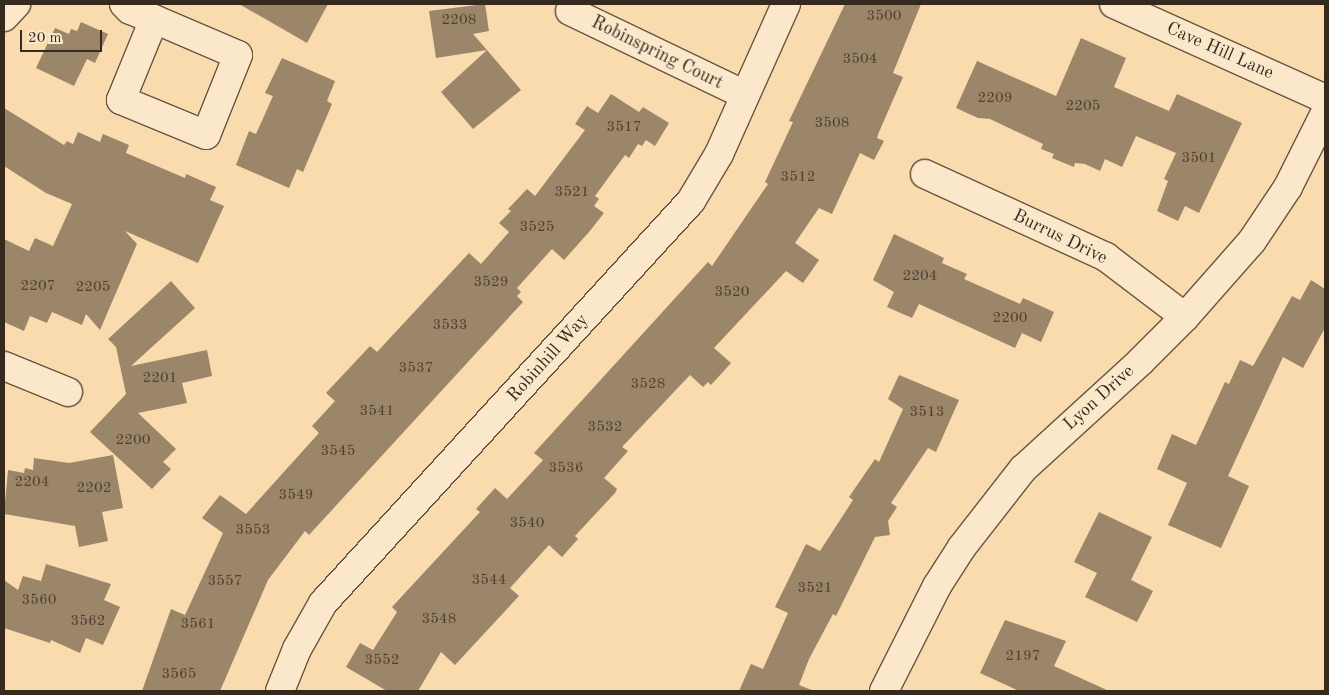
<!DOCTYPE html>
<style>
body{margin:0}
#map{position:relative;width:1329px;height:695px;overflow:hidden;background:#f9dbad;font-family:"Old Standard TT",serif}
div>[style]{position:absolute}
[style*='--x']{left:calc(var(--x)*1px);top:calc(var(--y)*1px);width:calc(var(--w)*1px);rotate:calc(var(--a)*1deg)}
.building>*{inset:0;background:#9b8669}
.roads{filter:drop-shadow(1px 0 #675642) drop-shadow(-1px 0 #675642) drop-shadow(0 1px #675642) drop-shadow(0 -1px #675642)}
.street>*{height:28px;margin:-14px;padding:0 14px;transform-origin:14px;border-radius:14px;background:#fbe8ca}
.secondary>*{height:28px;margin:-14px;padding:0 14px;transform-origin:14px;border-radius:14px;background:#fbe8ca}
span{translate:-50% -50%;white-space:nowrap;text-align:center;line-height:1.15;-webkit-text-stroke:4px #fbe8ca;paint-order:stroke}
.number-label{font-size:15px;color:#4f4132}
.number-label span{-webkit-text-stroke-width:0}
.street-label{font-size:18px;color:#362a1f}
.frame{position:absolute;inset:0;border:5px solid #362a1f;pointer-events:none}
.scale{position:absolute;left:20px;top:30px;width:82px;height:22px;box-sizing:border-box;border:2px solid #362a1f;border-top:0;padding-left:6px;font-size:15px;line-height:18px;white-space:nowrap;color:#362a1f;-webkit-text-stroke:4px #fbe8ca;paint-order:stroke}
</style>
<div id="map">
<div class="building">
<i style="clip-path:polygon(239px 4px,328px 4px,307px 43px)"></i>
<i style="clip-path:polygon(485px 4px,489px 31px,473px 34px,487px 50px,436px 58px,429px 11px)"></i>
<i style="clip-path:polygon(845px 4px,921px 4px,893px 73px,903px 77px,879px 132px,877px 138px,884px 141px,874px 160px,860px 153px,832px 214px,819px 208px,795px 243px,819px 260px,803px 283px,786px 271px,714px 348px,731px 363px,711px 385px,708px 382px,703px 387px,690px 375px,622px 447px,628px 451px,604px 478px,617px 489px,615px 493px,575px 536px,578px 539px,562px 557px,549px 545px,510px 588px,519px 596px,455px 665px,441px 652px,418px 691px,387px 691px,346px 667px,360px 643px,373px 650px,397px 612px,392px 607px,480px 512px,476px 509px,495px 488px,507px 499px,543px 460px,534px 453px,708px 262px,712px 266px,768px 184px,765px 182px,793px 122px,789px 121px)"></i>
<i style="clip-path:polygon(81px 22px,108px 34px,95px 63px,87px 59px,74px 86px,36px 68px,55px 28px,69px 34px,71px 29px,77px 31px)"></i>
<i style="clip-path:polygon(1081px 38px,1126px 58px,1114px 87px,1169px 111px,1177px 94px,1242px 123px,1199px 213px,1185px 206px,1178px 221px,1157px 211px,1168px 181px,1164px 179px,1176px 153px,1136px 136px,1122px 167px,1105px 159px,1100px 171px,1085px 164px,1075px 163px,1074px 167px,1052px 158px,1054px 154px,1041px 149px,1043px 144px,990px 119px,978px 118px,956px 108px,977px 61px,1056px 96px)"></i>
<i style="clip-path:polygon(487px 50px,521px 90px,473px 129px,441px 92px)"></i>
<i style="clip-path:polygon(282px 58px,335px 81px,327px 101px,332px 104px,303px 172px,297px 169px,289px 188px,236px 165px,249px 131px,256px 134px,273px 96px,265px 93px)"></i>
<i style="clip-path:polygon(611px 94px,639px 112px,643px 107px,669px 123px,655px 146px,646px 140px,642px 146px,638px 144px,629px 158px,625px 155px,595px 196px,599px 199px,594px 206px,604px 213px,589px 232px,564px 260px,552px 249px,517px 288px,521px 292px,517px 296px,523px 302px,309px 535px,305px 531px,268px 580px,220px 691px,142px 691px,171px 609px,185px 615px,223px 533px,202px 518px,220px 495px,246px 514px,319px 433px,312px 426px,335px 401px,326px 393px,370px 346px,377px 352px,469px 253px,481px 264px,509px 232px,499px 223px,511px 211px,508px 209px,527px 189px,535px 196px,585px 130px,575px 124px,587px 106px,598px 113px)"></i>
<i style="clip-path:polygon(4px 108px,64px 145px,67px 141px,73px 144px,78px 132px,100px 142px,103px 134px,129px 145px,126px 153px,185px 178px,186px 174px,216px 187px,210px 200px,224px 206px,198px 263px,125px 231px,137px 244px,100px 330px,86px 314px,82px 325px,52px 312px,47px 323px,30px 316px,24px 331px,4px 322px,4px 239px,29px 251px,35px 238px,53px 246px,72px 204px,46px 193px,4px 166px)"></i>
<i style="clip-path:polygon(894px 234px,944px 258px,942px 263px,967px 274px,964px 279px,1020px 304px,1023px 298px,1054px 312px,1041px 342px,1022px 333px,1015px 348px,919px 304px,912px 318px,887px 307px,894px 292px,873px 280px)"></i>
<i style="clip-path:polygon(1311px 280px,1325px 289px,1325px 328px,1303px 368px,1283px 357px,1228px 476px,1249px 486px,1221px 548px,1168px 525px,1187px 483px,1157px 469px,1172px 434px,1196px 445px,1225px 382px,1229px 384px,1240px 360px,1253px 366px,1292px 296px,1300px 300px)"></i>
<i style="clip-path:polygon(171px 281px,195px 308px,131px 366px,207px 350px,212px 376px,182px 383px,187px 403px,138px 413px,176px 449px,163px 462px,171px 469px,152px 489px,90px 432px,126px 394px,116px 347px,108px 339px)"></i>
<i style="clip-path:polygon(899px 375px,959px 400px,936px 452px,928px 448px,891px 503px,897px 507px,888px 521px,890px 535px,875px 537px,836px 616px,833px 614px,809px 659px,799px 685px,814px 691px,739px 691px,751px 664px,763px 669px,788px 613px,775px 607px,806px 544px,820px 551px,853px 500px,849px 497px,875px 459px,879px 462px,903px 409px,888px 399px)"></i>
<i style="clip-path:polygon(113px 455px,123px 508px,102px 512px,108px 541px,79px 547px,75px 526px,4px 514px,8px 470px,24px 473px,25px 468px,33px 470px,34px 458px,69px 463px)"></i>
<i style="clip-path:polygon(1099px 512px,1152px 537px,1131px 580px,1153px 591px,1137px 622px,1085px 597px,1097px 573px,1074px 562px)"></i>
<i style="clip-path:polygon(46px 564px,111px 584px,104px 600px,120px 607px,103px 645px,86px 638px,80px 653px,51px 640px,50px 643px,4px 628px,4px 580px,18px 590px,23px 576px,41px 581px)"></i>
<i style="clip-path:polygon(1005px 620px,1066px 641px,1054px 666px,1109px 691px,1019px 691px,980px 673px)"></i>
</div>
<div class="roads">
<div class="street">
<i style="--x:124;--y:4;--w:8;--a:45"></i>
<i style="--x:130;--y:10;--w:26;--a:21"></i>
<i style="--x:154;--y:19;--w:91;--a:23.2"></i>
<i style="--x:238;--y:55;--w:86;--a:111.8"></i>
<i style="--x:206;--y:135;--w:92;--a:-157.6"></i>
<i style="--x:121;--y:100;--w:87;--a:-67.8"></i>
<i style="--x:1114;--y:4;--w:231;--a:24.2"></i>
<i style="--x:570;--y:11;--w:192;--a:25.6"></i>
<i style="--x:4;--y:17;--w:18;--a:-47"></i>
<i style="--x:925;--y:174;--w:199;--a:24.6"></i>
<i style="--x:1106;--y:257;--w:99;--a:37.2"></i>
<i style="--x:4;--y:366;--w:69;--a:22.1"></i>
<i style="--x:280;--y:691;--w:45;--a:-68"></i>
<i style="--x:297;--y:649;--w:53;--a:-60.5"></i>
<i style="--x:323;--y:603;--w:545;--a:-47.53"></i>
<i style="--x:691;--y:201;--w:55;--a:-59.2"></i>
<i style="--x:719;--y:154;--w:164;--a:-65.9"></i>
</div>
<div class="secondary">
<i style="--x:884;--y:691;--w:118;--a:-63.2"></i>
<i style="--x:937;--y:586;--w:46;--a:-57.3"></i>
<i style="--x:962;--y:547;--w:99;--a:-52"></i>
<i style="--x:1023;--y:469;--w:159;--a:-42.4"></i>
<i style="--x:1140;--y:362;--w:64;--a:-45"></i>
<i style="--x:1185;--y:317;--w:101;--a:-48.6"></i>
<i style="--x:1252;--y:241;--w:65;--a:-56.3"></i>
<i style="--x:1288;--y:187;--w:83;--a:-63.4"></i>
</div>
</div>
<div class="number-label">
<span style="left:884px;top:17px">3500</span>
<span style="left:459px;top:21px">2208</span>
<span style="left:860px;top:60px">3504</span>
<span style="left:995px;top:99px">2209</span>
<span style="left:1083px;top:107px">2205</span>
<span style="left:832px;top:124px">3508</span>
<span style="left:624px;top:128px">3517</span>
<span style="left:1199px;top:159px">3501</span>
<span style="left:798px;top:178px">3512</span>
<span style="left:572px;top:193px">3521</span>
<span style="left:537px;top:228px">3525</span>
<span style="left:920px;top:277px">2204</span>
<span style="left:491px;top:283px">3529</span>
<span style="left:38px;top:287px">2207</span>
<span style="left:93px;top:288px">2205</span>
<span style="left:732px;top:293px">3520</span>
<span style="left:1010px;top:319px">2200</span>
<span style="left:450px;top:326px">3533</span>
<span style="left:416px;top:369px">3537</span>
<span style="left:160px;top:379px">2201</span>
<span style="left:648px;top:385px">3528</span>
<span style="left:377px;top:412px">3541</span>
<span style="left:927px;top:413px">3513</span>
<span style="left:605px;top:428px">3532</span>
<span style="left:133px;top:441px">2200</span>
<span style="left:338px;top:452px">3545</span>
<span style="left:566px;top:469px">3536</span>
<span style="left:32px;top:483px">2204</span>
<span style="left:94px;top:489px">2202</span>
<span style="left:296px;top:496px">3549</span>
<span style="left:527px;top:524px">3540</span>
<span style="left:253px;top:531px">3553</span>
<span style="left:489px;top:581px">3544</span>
<span style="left:225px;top:582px">3557</span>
<span style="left:815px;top:589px">3521</span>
<span style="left:39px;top:601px">3560</span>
<span style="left:439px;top:620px">3548</span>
<span style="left:88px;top:622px">3562</span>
<span style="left:198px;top:625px">3561</span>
<span style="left:1023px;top:657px">2197</span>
<span style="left:382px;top:661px">3552</span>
<span style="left:179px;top:675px">3565</span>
</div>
<div class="street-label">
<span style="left:1220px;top:51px;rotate:24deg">Cave Hill Lane</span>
<span style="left:657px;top:53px;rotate:26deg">Robinspring Court</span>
<span style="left:1060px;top:237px;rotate:26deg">Burrus Drive</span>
<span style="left:548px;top:358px;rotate:-48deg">Robinhill Way</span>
<span style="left:1099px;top:398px;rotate:-42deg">Lyon Drive</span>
</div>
<div class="frame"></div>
<div class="scale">20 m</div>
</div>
